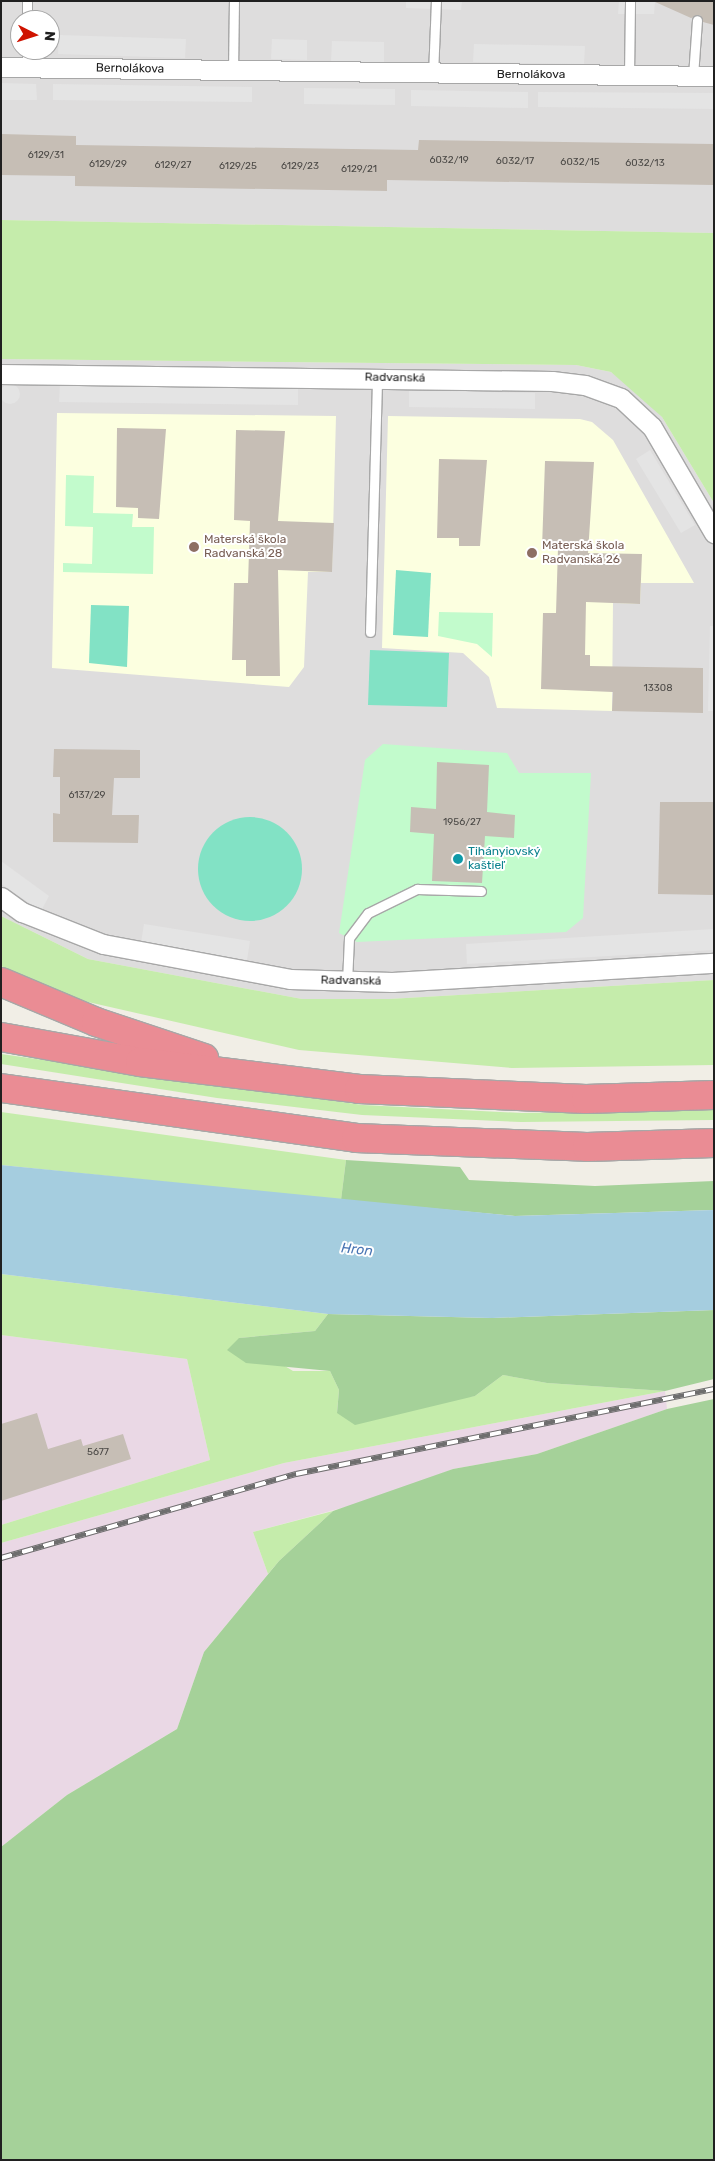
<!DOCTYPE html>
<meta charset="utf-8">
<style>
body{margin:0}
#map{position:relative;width:715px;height:2161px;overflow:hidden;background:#f1eee6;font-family:Rubik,sans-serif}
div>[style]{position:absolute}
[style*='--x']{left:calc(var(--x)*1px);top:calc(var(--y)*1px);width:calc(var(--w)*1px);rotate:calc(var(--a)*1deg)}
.residential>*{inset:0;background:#dedddd}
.industrial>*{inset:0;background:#ead8e5}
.education>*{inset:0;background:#fcffe0}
.grass>*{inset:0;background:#c5ecab}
.forest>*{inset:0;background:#a5d199}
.park>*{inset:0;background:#c2fbcc}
.pitch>*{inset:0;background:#82e2c5}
.round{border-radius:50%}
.parking>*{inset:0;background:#e4e4e4}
.water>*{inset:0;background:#a5cddf}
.building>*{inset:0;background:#c6beb5}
.roads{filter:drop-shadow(1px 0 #a7a7a7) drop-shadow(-1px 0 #a7a7a7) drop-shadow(0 1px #a7a7a7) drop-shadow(0 -1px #a7a7a7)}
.service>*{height:9px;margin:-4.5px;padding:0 4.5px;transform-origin:4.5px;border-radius:4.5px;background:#fff}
.minor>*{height:19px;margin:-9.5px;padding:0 9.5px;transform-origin:9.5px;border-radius:9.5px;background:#fff}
.motorway>*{height:28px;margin:-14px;padding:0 14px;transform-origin:14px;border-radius:14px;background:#ea8c94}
.rail>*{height:5.5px;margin-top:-2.75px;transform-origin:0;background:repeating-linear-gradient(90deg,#fff 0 11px,#6e6e6e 0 22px);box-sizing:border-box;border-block:1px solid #6e6e6e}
.dots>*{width:14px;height:14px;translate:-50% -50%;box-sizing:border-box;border:2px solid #fff;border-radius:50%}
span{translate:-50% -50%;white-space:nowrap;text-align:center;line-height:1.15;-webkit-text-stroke:4px #fff;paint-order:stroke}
.number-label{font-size:10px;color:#4a4845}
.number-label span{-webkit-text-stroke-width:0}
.street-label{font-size:12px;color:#202020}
.education-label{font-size:12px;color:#785e54}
.left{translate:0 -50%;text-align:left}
.culture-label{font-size:12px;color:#0d838f}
.water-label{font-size:14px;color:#4874b3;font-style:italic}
.frame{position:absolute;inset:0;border:2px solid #202020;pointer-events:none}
.north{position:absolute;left:10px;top:10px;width:50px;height:50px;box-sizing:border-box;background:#fff;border:1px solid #a6a6a6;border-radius:50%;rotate:95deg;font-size:14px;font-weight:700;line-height:20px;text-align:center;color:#202020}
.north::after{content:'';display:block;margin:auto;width:18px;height:22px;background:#cf1300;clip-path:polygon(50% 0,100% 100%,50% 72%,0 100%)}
</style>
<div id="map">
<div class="residential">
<i style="clip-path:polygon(evenodd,1px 1px,714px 1px,714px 233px,1px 220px,1px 1px,20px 20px,50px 20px,50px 50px,20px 50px,20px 20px)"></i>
<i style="clip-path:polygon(1px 359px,576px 365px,611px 372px,639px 393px,662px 417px,714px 503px,714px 980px,389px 999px,302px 999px,88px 959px,1px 916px)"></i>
</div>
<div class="industrial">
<i style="clip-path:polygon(1px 1335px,187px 1359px,210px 1460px,1px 1525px)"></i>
<i style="clip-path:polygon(665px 1391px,667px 1409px,537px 1454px,453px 1469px,375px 1499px,253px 1532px,268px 1574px,204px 1652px,177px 1729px,67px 1795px,1px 1847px,1px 1543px,284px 1463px)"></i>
</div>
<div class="education">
<i style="clip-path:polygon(57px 413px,336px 416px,332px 572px,308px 572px,304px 667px,289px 687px,52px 668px)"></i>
<i style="clip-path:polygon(388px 416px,580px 419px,592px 422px,613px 440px,694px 583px,641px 583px,640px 604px,613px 603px,612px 711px,497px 708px,489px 677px,463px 653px,382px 648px)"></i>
</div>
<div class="grass">
<i style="clip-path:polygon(1px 220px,714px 233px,714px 503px,662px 417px,611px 372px,576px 365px,1px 359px)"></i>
<i style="clip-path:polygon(1px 916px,88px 959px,302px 999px,389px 999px,714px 980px,714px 1065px,512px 1068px,299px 1050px,88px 1002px,41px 986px,1px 966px)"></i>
<i style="clip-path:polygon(1px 1054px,363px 1105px,522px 1113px,714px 1110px,714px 1120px,521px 1122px,362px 1115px,217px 1098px,1px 1064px)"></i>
<i style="clip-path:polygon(1px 1112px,346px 1160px,341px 1200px,1px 1165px)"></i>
<i style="clip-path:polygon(1px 1274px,328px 1314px,315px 1331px,239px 1338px,293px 1371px,330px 1371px,339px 1390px,337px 1412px,475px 1396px,503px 1375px,547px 1383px,665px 1391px,284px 1463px,1px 1543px,1px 1525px,210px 1460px,187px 1359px,1px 1335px)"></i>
<i style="clip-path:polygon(333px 1511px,279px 1561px,268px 1574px,253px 1532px)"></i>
</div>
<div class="forest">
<i style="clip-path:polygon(346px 1160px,460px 1167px,469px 1180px,595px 1186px,714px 1181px,714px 1210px,515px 1216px,341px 1200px)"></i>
<i style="clip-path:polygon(714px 1310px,714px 1379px,665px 1391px,547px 1383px,503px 1375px,475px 1396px,355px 1425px,337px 1413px,339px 1390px,330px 1371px,246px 1363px,227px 1350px,239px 1338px,315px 1331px,328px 1314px,492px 1318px)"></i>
<i style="clip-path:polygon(714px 1399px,714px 2160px,1px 2160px,1px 1847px,67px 1795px,177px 1729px,204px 1652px,279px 1561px,333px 1511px,453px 1469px,537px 1454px,667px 1409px)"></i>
</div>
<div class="park">
<i style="clip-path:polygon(66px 475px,94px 476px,93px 513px,133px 514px,132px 527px,154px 527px,153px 574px,63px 572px,63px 563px,92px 564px,93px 527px,65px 526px)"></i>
<i style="clip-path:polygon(439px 612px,493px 613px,492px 657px,477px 644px,438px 636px)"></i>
<i style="clip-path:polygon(383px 744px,507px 753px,519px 773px,591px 773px,583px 918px,566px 932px,357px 942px,339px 933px,365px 760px)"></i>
</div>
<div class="pitch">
<i style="clip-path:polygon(396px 570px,431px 573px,428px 637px,393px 635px)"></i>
<i style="clip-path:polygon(91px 605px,129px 606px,127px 667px,89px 663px)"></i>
<i style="clip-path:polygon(370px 650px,449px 653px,447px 707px,368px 705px)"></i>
<i class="round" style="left:198px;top:817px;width:104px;height:104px"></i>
</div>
<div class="parking">
<i style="clip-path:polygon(406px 1px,462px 1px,461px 10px,406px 8px)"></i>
<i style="clip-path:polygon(619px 1px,655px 1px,654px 14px,618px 14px)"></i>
<i style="clip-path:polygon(59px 35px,186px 39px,185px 58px,58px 54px)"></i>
<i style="clip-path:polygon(272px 39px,307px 40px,307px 60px,271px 59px)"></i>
<i style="clip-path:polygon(332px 41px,384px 42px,384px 63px,331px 62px)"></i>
<i style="clip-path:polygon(474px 44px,585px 46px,584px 64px,473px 62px)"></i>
<i style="clip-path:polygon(1px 83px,36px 84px,37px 100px,1px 100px)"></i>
<i style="clip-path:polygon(53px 84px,252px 87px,252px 102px,53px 100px)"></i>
<i style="clip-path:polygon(304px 88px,395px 89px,395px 105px,304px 104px)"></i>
<i style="clip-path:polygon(411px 90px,528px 92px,528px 108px,411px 106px)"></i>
<i style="clip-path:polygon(538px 92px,714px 93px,714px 109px,538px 107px)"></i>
<i class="round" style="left:0;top:384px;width:20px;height:20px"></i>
<i style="clip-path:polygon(60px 385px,298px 389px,298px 405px,59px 402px)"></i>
<i style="clip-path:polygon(409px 390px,535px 393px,535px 409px,409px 407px)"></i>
<i style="clip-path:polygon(650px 450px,695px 525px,681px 533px,636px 459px)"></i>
<i style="clip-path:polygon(710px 626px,714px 626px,714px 711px,708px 711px)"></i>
<i style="clip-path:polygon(1px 861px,49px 896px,41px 911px,1px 884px)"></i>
<i style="clip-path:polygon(144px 924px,250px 941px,247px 960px,141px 943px)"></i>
<i style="clip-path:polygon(714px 929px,714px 950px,467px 964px,466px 944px)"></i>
</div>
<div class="water">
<i style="clip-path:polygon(1px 1165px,515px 1216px,714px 1210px,714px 1310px,492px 1318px,328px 1314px,1px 1274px)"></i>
</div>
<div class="building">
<i style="clip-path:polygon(653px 1px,714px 1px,714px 25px,703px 22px,700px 15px,691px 18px)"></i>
<i style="clip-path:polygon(1px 134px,76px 136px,76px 145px,418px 150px,419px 140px,714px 144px,714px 185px,387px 180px,387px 191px,75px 186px,75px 176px,1px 175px)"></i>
<i style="clip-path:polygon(117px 428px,166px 429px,159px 519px,138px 518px,138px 508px,116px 507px)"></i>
<i style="clip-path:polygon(236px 430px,285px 431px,278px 521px,334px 523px,332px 572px,278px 570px,280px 676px,246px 676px,246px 660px,232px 660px,234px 583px,248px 583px,250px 521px,234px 520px)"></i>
<i style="clip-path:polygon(439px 459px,487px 460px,480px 546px,459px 546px,459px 538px,437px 538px)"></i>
<i style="clip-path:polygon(545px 461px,594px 462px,588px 553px,642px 554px,640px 604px,586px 602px,585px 655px,590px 655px,590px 666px,703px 668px,703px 713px,612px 711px,613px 692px,541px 689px,543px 613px,556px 613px,558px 548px,542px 548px)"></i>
<i style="clip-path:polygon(54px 749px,140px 750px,140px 778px,114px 778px,112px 815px,139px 815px,138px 843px,53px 842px,53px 813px,60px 814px,60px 777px,53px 777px)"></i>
<i style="clip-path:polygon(437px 762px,489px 765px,487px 812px,515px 815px,514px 838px,485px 836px,482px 883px,432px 881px,434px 834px,410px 832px,411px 807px,436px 809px)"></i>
<i style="clip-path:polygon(660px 802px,714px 802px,714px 895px,658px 894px)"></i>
<i style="clip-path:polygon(37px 1413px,48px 1449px,81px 1439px,83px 1446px,123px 1434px,131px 1459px,1px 1501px,1px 1424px)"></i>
</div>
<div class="roads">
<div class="service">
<i style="--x:27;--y:20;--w:19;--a:-90"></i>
<i style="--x:27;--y:67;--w:17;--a:-90"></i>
<i style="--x:233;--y:71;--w:70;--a:-89.2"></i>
<i style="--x:433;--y:75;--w:74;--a:-87.7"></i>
<i style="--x:629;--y:75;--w:74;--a:-89.2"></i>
<i style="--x:693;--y:76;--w:56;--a:-85.9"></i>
<i style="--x:370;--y:632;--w:254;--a:-88.4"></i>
<i style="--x:347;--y:982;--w:44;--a:-87.4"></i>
<i style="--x:349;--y:938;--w:31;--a:-53"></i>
<i style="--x:368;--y:913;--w:55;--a:-26.1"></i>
<i style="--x:417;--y:889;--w:64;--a:1.8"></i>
</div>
<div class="minor">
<i style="--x:1;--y:67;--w:713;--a:0.72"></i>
<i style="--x:1;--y:374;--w:551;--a:0.73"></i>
<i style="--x:552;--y:381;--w:33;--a:7"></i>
<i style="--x:585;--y:385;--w:38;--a:20"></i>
<i style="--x:621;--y:398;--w:42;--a:43.1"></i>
<i style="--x:652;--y:427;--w:123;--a:59.7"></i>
<i style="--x:1;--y:897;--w:26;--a:36"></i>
<i style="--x:22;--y:912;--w:87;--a:21.6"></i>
<i style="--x:103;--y:944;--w:190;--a:10.6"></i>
<i style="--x:290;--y:979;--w:102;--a:1.7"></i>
<i style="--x:392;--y:982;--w:323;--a:-3.4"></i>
</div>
<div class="motorway">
<i style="--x:1;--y:982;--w:103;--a:22.8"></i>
<i style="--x:96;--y:1022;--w:114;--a:18.4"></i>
<i style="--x:1;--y:1037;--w:141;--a:10.2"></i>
<i style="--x:140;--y:1062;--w:221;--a:7"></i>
<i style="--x:359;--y:1089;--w:227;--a:2.5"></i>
<i style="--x:586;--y:1099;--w:128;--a:-1.8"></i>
<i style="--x:1;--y:1088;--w:359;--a:8"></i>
<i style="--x:356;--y:1138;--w:231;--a:2.2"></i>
<i style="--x:587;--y:1147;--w:127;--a:-1.8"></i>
</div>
</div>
<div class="rail">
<i style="--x:1;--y:1558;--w:307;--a:-15.9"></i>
<i style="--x:296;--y:1474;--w:427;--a:-11.5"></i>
</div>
<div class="dots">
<i style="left:194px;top:547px;background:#8d6e63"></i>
<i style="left:532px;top:553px;background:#8d6e63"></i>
<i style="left:458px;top:859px;background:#0f9aa8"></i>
</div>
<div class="number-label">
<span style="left:46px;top:156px">6129/31</span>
<span style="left:449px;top:161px">6032/19</span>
<span style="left:515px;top:162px">6032/17</span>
<span style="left:580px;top:163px">6032/15</span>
<span style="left:645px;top:164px">6032/13</span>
<span style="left:108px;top:165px">6129/29</span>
<span style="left:173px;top:166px">6129/27</span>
<span style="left:238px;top:167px">6129/25</span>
<span style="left:300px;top:167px">6129/23</span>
<span style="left:359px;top:170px">6129/21</span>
<span style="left:658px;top:689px">13308</span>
<span style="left:87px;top:796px">6137/29</span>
<span style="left:462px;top:823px">1956/27</span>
<span style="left:98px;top:1453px">5677</span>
</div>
<div class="street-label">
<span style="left:130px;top:69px;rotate:1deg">Bernolákova</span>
<span style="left:531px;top:75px">Bernolákova</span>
<span style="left:395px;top:378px;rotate:1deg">Radvanská</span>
<span style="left:351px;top:981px;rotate:1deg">Radvanská</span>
</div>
<div class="education-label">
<span class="left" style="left:204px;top:547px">Materská škola<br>Radvanská 28</span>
<span class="left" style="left:542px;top:553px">Materská škola<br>Radvanská 26</span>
</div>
<div class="culture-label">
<span class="left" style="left:468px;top:859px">Tihányiovský<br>kaštieľ</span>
</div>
<div class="water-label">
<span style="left:357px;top:1250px;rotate:6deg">Hron</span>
</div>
<div class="frame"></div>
<div class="north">N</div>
</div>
